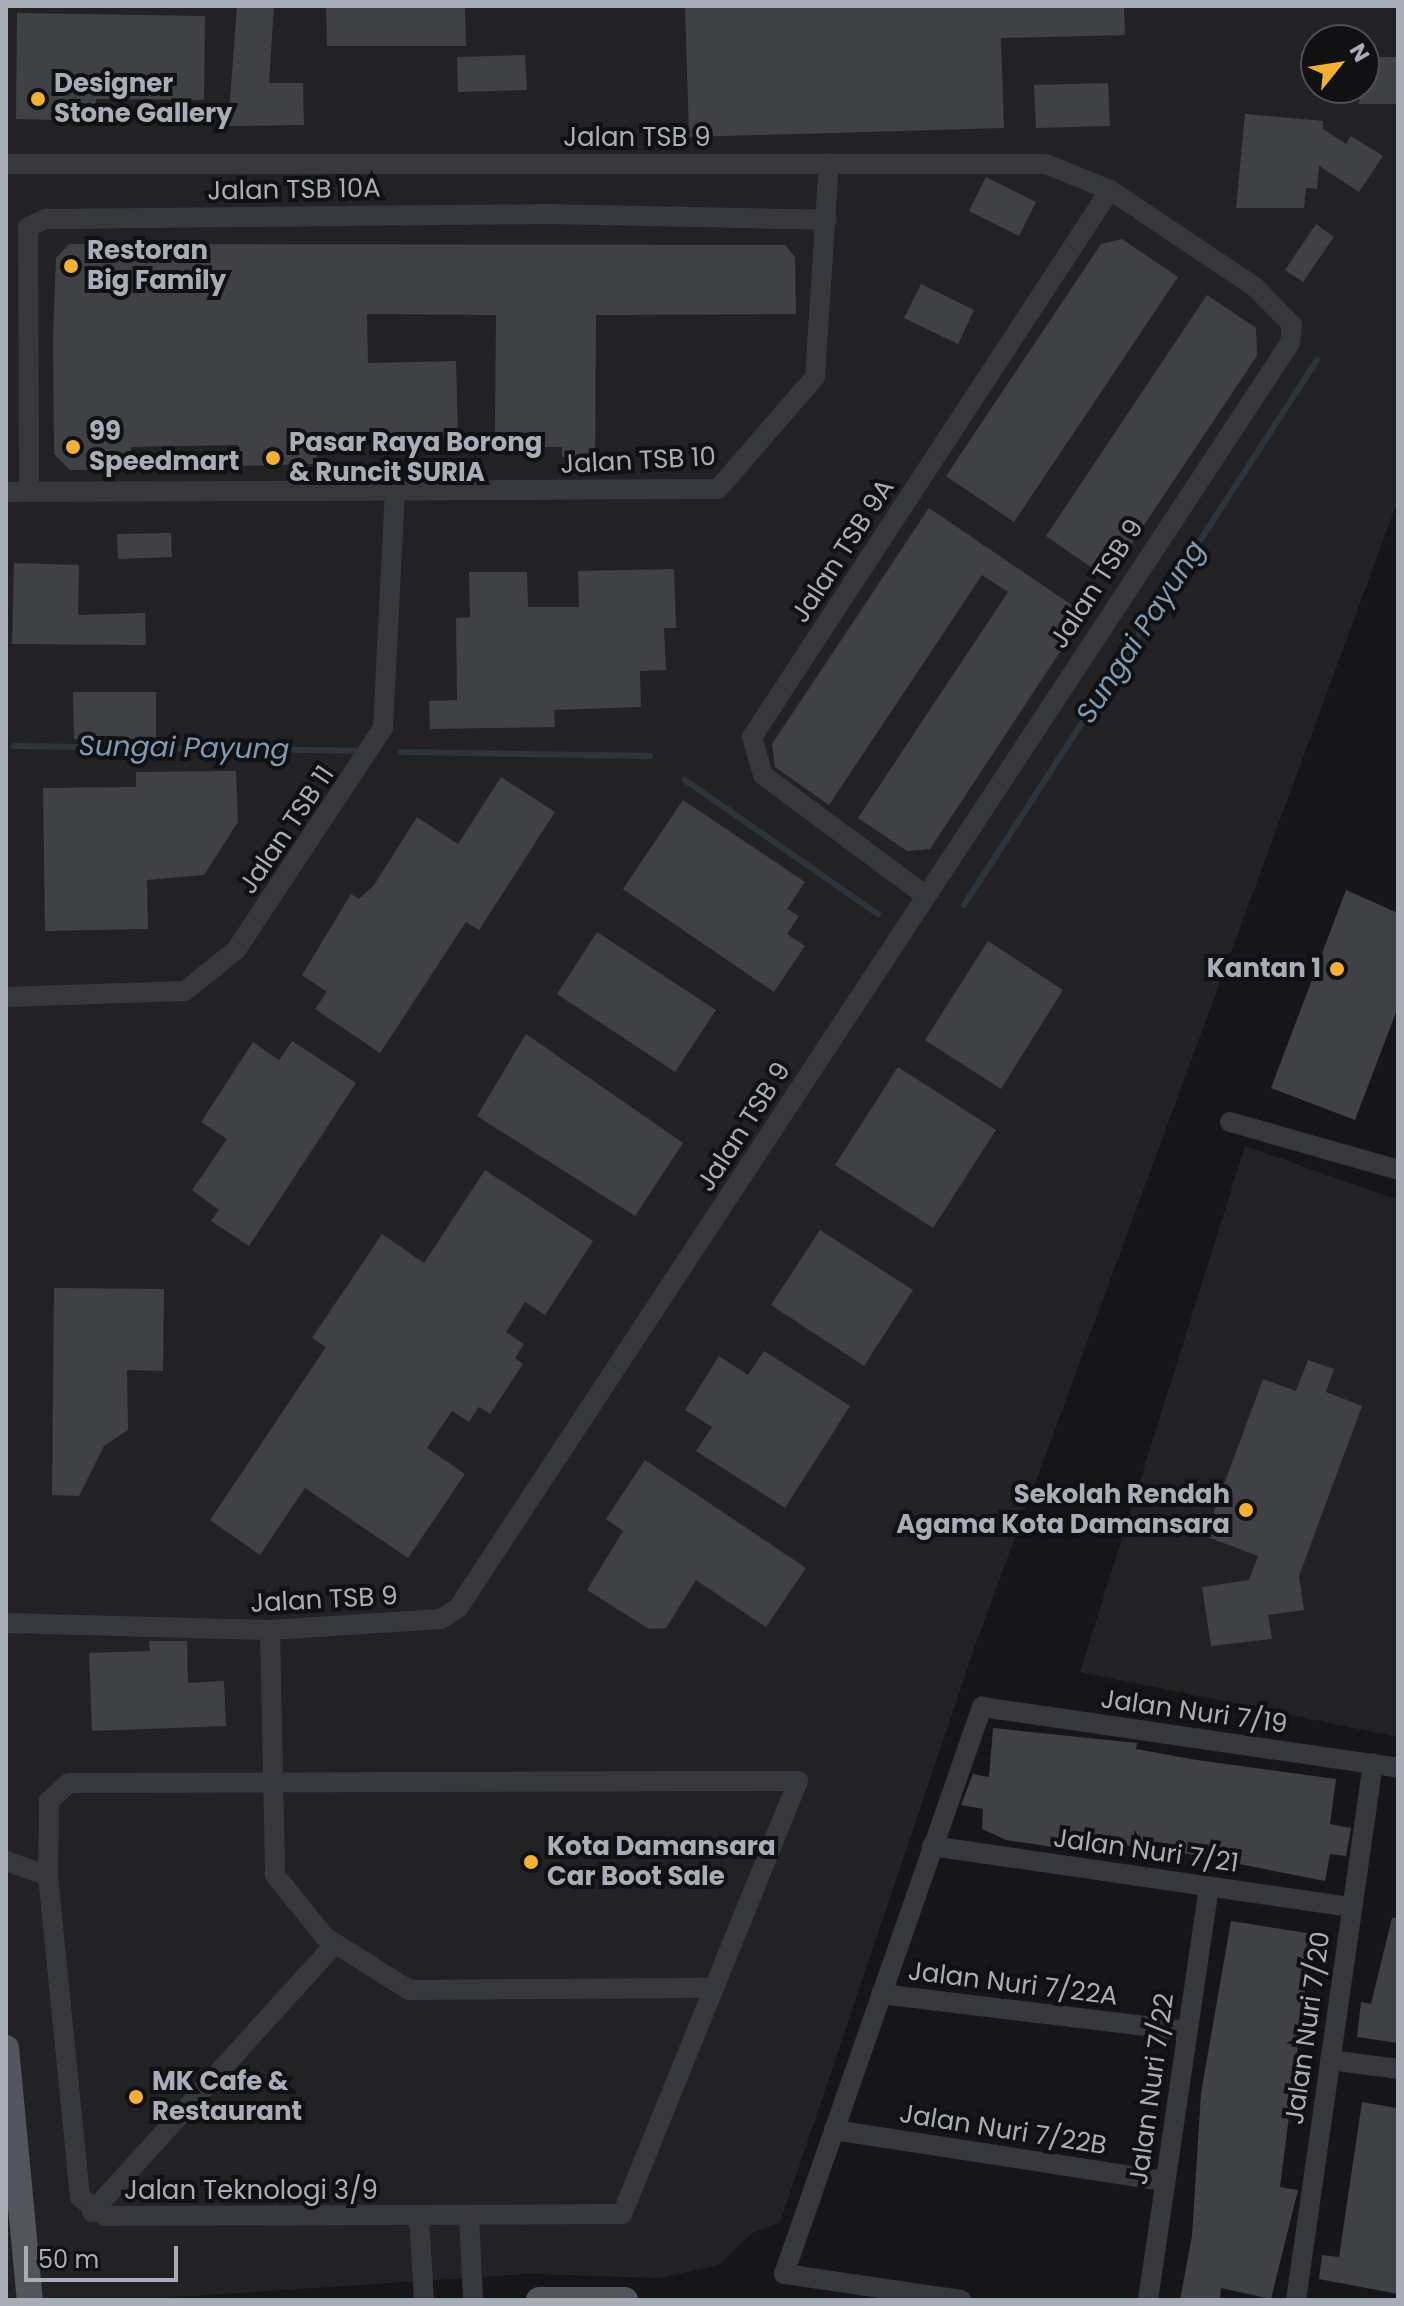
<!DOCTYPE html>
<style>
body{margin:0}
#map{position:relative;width:1404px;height:2306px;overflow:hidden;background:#161618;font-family:Poppins,sans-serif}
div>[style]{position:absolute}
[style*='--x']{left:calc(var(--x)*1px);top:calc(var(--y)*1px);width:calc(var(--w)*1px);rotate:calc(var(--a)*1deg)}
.built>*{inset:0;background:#222225}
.stream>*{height:6px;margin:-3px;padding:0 3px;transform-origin:3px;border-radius:3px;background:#2c353c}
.building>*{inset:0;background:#404145}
.minor>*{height:20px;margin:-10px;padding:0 10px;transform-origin:10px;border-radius:10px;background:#37383d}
.major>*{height:26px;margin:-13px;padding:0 13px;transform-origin:13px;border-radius:13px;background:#53555c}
.dots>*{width:22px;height:22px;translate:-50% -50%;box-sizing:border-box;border:4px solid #111113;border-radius:50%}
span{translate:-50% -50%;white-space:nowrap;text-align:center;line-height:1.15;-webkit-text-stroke:8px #111113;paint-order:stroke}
.poi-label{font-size:26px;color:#a8adb8;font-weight:700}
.left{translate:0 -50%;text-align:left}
.right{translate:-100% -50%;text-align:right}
.street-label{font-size:26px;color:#a8adb8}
.water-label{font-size:28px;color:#7f9bb3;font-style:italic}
.frame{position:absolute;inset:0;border:8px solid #a8adb8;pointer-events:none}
.north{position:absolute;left:1300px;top:24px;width:80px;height:80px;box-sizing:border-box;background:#111113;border:2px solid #4d4f55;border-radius:50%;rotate:60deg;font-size:22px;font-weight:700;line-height:32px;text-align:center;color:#a8adb8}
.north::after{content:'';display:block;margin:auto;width:28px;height:36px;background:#f2b134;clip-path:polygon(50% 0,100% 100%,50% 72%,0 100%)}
.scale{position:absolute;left:24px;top:2246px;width:154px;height:36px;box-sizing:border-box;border:4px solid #a8adb8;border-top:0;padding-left:10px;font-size:24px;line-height:28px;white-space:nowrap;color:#a8adb8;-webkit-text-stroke:6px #111113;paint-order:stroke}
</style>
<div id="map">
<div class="built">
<i style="clip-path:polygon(evenodd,6px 6px,1398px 6px,1398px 500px,975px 1646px,780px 2223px,752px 2233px,719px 2265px,659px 2278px,529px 2274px,131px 2300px,6px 2300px,6px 6px,1316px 40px,1364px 40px,1364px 88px,1316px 88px,1316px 40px)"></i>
<i style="clip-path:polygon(1245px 1146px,1398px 1200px,1398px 1737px,1080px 1672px)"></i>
</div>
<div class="stream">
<i style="--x:14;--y:746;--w:341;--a:0.8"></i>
<i style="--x:401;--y:752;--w:249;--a:0.9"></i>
<i style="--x:685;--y:780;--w:235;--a:34.8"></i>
<i style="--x:964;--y:905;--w:649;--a:-57.07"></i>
</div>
<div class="building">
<i style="clip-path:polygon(237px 6px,274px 7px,269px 83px,303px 83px,304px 125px,228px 126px)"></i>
<i style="clip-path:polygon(326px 6px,465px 6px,466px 46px,327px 46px)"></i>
<i style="clip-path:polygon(685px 6px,1124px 6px,1125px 35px,1001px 38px,1004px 128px,689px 137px)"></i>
<i style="clip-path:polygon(17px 13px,205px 16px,204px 100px,96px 99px,96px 121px,16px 119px)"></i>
<i style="clip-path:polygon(525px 55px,527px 90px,458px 92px,457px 57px)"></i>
<i style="clip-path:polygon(1364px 57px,1398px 57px,1398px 104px,1359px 104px)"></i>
<i style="clip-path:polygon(1108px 83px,1110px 126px,1036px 128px,1034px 85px)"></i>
<i style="clip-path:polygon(1245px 114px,1323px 121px,1323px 129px,1346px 144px,1351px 136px,1383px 156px,1359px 192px,1319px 166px,1317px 189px,1306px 188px,1304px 208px,1236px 208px)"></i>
<i style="clip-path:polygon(986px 177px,1036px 202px,1019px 236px,969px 211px)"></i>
<i style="clip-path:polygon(1316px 224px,1334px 237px,1303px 282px,1285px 270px)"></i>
<i style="clip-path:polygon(1122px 239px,1178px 277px,1014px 522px,946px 476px,1101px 244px)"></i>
<i style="clip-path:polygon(69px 244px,785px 245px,795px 257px,796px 314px,596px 315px,595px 469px,577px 469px,577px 457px,562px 457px,562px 447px,545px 447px,545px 433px,495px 432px,496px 315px,367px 314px,368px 363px,456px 361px,458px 438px,316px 438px,317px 464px,238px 466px,238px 445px,131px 447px,131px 470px,70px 470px,54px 454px,53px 338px,56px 258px)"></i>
<i style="clip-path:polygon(921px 284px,974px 310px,958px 344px,904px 318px)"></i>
<i style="clip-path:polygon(1207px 295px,1256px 328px,1257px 356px,1108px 579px,1046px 536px)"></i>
<i style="clip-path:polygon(929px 508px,1085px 614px,930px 849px,907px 851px,858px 818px,1008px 592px,982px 575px,829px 805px,775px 767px,772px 744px)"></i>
<i style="clip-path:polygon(171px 533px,172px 557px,118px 559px,117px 534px)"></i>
<i style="clip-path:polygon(14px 563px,79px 565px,78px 615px,145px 613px,146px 645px,12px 644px)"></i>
<i style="clip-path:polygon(674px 569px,676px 628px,664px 628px,666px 670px,640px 671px,641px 707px,554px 710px,555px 727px,430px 729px,429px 701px,457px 700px,456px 618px,470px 617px,469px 572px,527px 572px,528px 607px,579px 607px,578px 571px)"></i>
<i style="clip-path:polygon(73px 692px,156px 692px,156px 739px,74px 739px)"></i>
<i style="clip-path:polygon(236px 771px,238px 822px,204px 875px,147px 880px,148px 929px,45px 931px,43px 788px,136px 787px,136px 772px)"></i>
<i style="clip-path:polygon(501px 777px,555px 812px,479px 930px,466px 922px,380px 1053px,315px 1009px,327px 992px,302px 975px,351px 894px,359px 899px,374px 885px,417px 817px,458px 844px)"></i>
<i style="clip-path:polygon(683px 800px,805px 882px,787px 909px,799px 916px,787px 934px,805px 946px,774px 992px,623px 889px)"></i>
<i style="clip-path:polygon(1346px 890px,1398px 913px,1398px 1007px,1355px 1120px,1271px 1088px)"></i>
<i style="clip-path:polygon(597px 932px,716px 1010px,675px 1072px,557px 994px)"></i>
<i style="clip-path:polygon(988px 941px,1063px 990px,1001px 1089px,925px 1040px)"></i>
<i style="clip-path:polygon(526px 1034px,683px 1143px,635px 1216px,477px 1116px)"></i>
<i style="clip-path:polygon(292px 1041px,356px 1083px,249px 1246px,211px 1221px,219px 1210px,192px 1190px,227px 1139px,201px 1122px,253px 1042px,279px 1060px)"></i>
<i style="clip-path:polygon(898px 1067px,996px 1130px,933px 1228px,835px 1165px)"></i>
<i style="clip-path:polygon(485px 1170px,593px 1241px,545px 1315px,525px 1302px,506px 1332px,524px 1344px,515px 1358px,523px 1364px,490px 1414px,479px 1407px,469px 1422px,452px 1411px,427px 1448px,465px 1474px,408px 1558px,305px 1488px,260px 1555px,210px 1520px,326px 1347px,312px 1338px,382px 1234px,424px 1263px)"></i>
<i style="clip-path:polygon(820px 1230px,913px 1290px,864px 1366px,771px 1305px)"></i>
<i style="clip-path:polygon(54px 1288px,164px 1289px,163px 1371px,127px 1370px,128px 1430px,104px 1446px,79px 1496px,52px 1495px)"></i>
<i style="clip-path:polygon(764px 1351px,850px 1406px,785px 1508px,696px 1451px,712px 1427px,685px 1410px,719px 1356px,748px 1375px)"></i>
<i style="clip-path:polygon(1308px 1360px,1334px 1369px,1326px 1392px,1362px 1406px,1299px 1576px,1304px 1610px,1268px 1615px,1272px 1639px,1211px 1646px,1202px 1587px,1249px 1580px,1258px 1556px,1205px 1536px,1263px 1379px,1296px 1391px)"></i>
<i style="clip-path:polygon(645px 1460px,806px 1568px,766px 1627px,696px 1580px,666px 1628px,649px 1629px,587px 1590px,623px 1531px,606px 1519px)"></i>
<i style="clip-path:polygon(149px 1641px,187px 1641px,188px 1683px,224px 1681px,226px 1726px,92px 1731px,89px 1653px,150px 1651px)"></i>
<i style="clip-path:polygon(993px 1728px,1137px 1743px,1136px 1749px,1197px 1760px,1336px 1779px,1330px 1824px,1351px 1828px,1346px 1856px,1330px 1854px,1325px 1881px,1168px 1850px,1122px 1845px,1120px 1857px,1006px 1840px,982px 1829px,983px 1809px,961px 1805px,973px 1774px,989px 1777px)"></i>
<i style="clip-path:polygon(1392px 1918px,1398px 1918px,1398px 2043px,1357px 2037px,1361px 2002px,1371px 2004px)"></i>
<i style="clip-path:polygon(1231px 1921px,1320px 1935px,1305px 1990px,1280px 2187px,1298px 2190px,1271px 2299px,1221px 2288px,1220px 2300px,1180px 2300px,1192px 2236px,1201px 2093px)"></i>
<i style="clip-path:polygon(1362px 2102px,1396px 2108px,1398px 2294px,1319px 2279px,1322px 2255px,1339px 2257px)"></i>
</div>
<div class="minor">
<i style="--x:6;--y:164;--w:1040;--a:0"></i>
<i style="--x:1046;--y:164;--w:69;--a:22.1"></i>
<i style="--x:1110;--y:190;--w:174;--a:33.8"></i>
<i style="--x:1255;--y:287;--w:53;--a:45.8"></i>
<i style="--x:1292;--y:325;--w:18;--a:96"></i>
<i style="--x:1290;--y:343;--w:1514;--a:123.33"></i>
<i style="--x:458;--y:1608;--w:20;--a:147"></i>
<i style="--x:441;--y:1619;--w:171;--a:176.3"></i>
<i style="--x:270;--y:1630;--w:264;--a:-178.5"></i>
<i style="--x:29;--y:491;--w:264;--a:-90.2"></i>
<i style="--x:28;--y:227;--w:19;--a:-25"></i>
<i style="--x:45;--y:219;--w:504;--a:-0.57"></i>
<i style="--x:549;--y:214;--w:278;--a:1.2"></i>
<i style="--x:6;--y:492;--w:712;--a:-0.24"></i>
<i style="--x:718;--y:489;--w:148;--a:-49.1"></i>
<i style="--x:815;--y:377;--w:214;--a:-86.3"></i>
<i style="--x:926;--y:896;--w:203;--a:-143.4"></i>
<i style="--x:763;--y:775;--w:40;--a:-106"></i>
<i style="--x:752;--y:737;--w:654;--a:-56.8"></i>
<i style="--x:6;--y:997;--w:179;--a:-1.9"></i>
<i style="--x:185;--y:991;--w:65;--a:-38.8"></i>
<i style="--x:236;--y:950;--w:266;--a:-56.5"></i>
<i style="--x:383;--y:728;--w:233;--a:-87.1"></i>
<i style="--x:1230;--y:1122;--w:175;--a:15.9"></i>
<i style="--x:270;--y:1630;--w:245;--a:88.8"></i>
<i style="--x:275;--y:1875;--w:80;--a:51.1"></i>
<i style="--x:325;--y:1937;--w:99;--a:32.2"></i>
<i style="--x:409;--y:1990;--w:305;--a:-0.4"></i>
<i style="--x:798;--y:1781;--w:467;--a:112.1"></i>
<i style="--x:622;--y:2214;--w:517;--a:179.78"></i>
<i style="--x:105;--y:2216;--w:31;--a:-143"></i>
<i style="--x:80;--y:2197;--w:323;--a:-95.7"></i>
<i style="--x:48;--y:1876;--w:75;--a:-89.2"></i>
<i style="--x:49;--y:1801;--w:27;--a:-42"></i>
<i style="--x:69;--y:1783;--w:729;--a:-0.16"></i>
<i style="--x:932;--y:1846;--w:424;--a:8.3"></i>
<i style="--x:6;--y:1861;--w:45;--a:19.7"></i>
<i style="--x:881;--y:1994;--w:308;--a:6.9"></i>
<i style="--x:1330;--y:2060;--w:69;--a:7.5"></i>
<i style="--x:834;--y:2130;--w:335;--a:8.8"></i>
<i style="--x:92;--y:2212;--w:362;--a:-47.8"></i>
<i style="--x:469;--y:2217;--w:83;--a:87.2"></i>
<i style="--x:419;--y:2218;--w:82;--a:86.5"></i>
<i style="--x:961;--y:2300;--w:179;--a:-171.6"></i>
<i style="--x:784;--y:2274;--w:601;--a:-70.75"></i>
<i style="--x:982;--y:1707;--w:420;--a:8.3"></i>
<i style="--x:1148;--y:2300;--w:418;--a:-81.6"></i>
<i style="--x:1296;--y:2300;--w:542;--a:-81.83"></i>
</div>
<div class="major">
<i style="--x:6;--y:2048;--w:253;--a:84.6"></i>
<i style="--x:539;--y:2300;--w:86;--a:0"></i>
</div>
<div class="dots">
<i style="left:38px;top:99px;background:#f2b134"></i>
<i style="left:71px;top:266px;background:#f2b134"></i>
<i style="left:73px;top:447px;background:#f2b134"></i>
<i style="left:273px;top:458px;background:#f2b134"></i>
<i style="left:1337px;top:969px;background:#f2b134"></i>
<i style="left:1246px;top:1510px;background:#f2b134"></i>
<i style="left:531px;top:1862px;background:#f2b134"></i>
<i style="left:136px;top:2097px;background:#f2b134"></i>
</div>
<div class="poi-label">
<span class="left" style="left:54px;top:99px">Designer<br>Stone Gallery</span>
<span class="left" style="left:87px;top:266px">Restoran<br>Big Family</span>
<span class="left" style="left:89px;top:447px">99<br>Speedmart</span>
<span class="left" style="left:289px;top:458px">Pasar Raya Borong<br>&amp; Runcit SURIA</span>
<span class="right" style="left:1321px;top:969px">Kantan 1</span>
<span class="right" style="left:1230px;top:1510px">Sekolah Rendah<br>Agama Kota Damansara</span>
<span class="left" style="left:547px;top:1862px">Kota Damansara<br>Car Boot Sale</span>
<span class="left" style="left:152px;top:2097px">MK Cafe &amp;<br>Restaurant</span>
</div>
<div class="street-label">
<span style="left:637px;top:138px">Jalan TSB 9</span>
<span style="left:294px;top:190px;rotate:-1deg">Jalan TSB 10A</span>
<span style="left:638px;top:461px;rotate:-3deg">Jalan TSB 10</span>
<span style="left:843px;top:551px;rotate:-57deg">Jalan TSB 9A</span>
<span style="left:1097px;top:584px;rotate:-57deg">Jalan TSB 9</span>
<span style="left:287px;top:830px;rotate:-56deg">Jalan TSB 11</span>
<span style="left:744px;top:1127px;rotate:-57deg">Jalan TSB 9</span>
<span style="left:324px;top:1600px;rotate:-3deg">Jalan TSB 9</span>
<span style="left:1194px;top:1712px;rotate:8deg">Jalan Nuri 7/19</span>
<span style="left:1146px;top:1851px;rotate:8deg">Jalan Nuri 7/21</span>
<span style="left:1013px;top:1984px;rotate:7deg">Jalan Nuri 7/22A</span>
<span style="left:1308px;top:2028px;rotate:-82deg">Jalan Nuri 7/20</span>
<span style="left:1152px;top:2089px;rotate:-82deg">Jalan Nuri 7/22</span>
<span style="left:1003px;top:2130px;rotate:9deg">Jalan Nuri 7/22B</span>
<span style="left:251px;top:2191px">Jalan Teknologi 3/9</span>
</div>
<div class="water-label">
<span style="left:1141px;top:632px;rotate:-57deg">Sungai Payung</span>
<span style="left:184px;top:748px;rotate:1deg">Sungai Payung</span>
</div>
<div class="frame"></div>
<div class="north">N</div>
<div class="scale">50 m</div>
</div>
